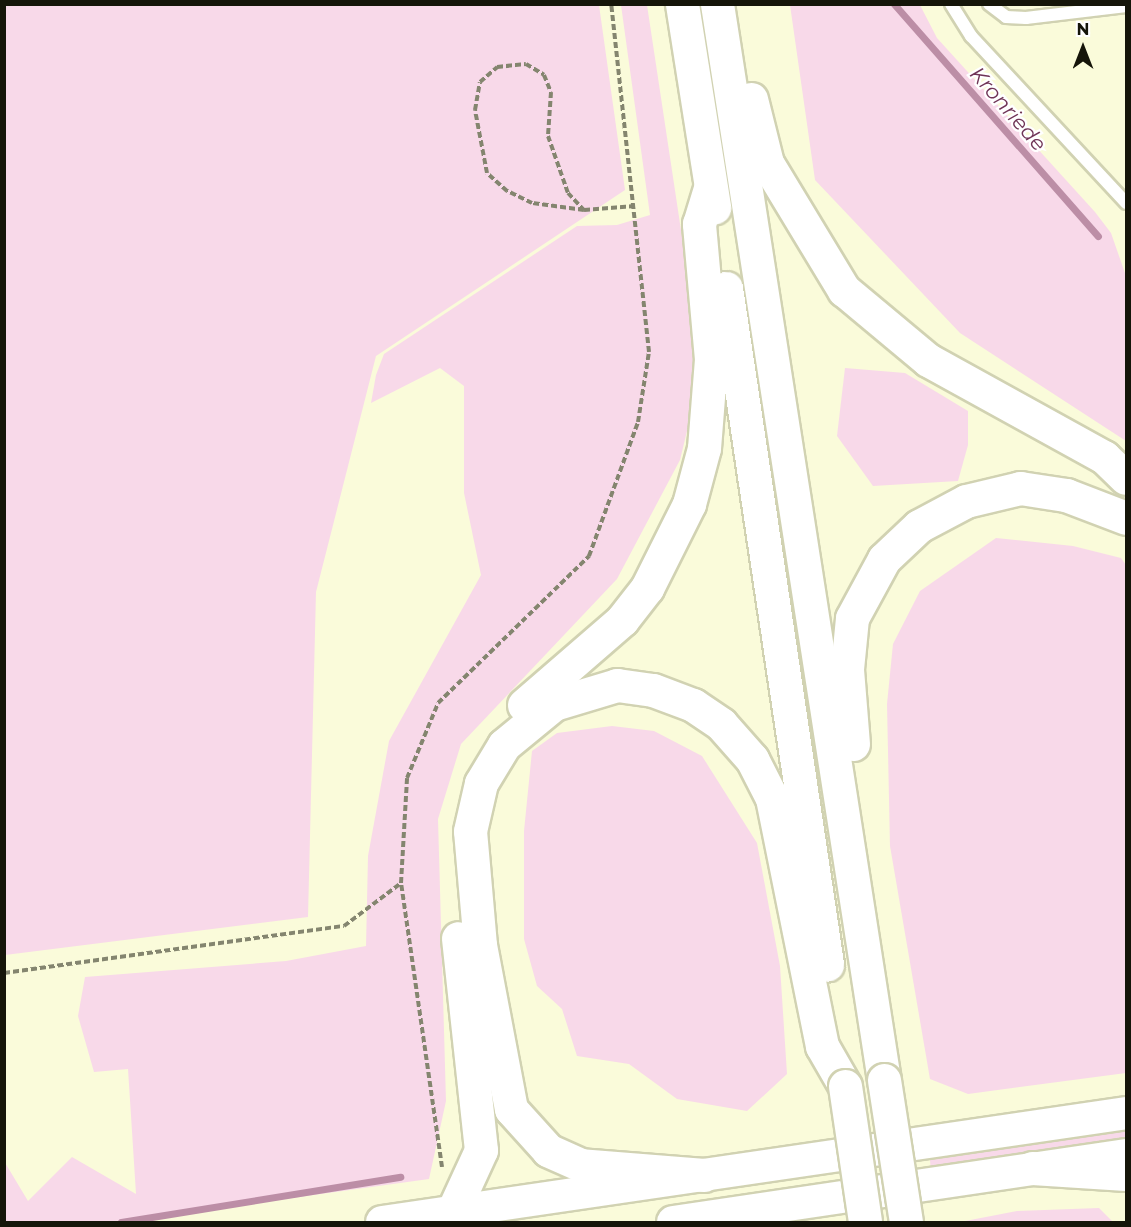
<!DOCTYPE html>
<style>
body{margin:0}
#map{position:relative;width:1131px;height:1227px;overflow:hidden;background:#fafbda;font-family:Montserrat,sans-serif}
div>[style]{position:absolute}
[style*='--x']{left:calc(var(--x)*1px);top:calc(var(--y)*1px);width:calc(var(--w)*1px);rotate:calc(var(--a)*1deg)}
.green>*{inset:0;background:#f8d9e9}
.stream>*{height:7px;margin:-3.5px;padding:0 3.5px;transform-origin:3.5px;border-radius:3.5px;background:#bc8ea6}
.path>*{height:4px;margin-top:-2px;transform-origin:0;background:repeating-linear-gradient(90deg,#84856f 0 6px,transparent 0 9px)}
.roads{filter:drop-shadow(2px 0 #d1d2b2) drop-shadow(-2px 0 #d1d2b2) drop-shadow(0 2px #d1d2b2) drop-shadow(0 -2px #d1d2b2)}
.lane>*{height:12px;margin:-6px;padding:0 6px;transform-origin:6px;border-radius:6px;background:#fff}
.secondary>*{height:32px;margin:-16px;padding:0 16px;transform-origin:16px;border-radius:16px;background:#fff}
.highway>*{height:33px;margin:-16.5px;padding:0 16.5px;transform-origin:16.5px;border-radius:16.5px;background:#fff}
.bridges{filter:drop-shadow(2px 0 #d1d2b2) drop-shadow(-2px 0 #d1d2b2) drop-shadow(0 2px #d1d2b2) drop-shadow(0 -2px #d1d2b2)}
.highway-bridge>*{height:33px;margin:-16.5px;padding:0 16.5px;transform-origin:16.5px;border-radius:16.5px;background:#fff}
span{translate:-50% -50%;white-space:nowrap;text-align:center;line-height:1.15;-webkit-text-stroke:4.5px #fff;paint-order:stroke}
.water-label{font-size:21px;color:#703557;font-style:italic}
.frame{position:absolute;inset:0;border:6px solid #151509;pointer-events:none}
.north{position:absolute;left:1053px;top:18px;width:60px;height:60px;-webkit-text-stroke:4px #fff;paint-order:stroke;rotate:0deg;font-size:16px;font-weight:700;line-height:24px;text-align:center;color:#151509}
.north::after{content:'';display:block;margin:auto;width:21px;height:27px;background:#151509;clip-path:polygon(50% 0,100% 100%,50% 72%,0 100%)}
</style>
<div id="map">
<div class="green">
<i style="clip-path:polygon(4px 5px,599px 5px,625px 190px,376px 356px,316px 592px,308px 917px,5px 955px)"></i>
<i style="clip-path:polygon(621px 5px,647px 5px,689px 283px,695px 398px,680px 460px,617px 579px,461px 744px,438px 819px,446px 1101px,429px 1179px,120px 1222px,5px 1222px,4px 1161px,28px 1201px,72px 1157px,136px 1194px,128px 1069px,94px 1072px,78px 1016px,85px 977px,286px 961px,366px 946px,368px 856px,389px 741px,481px 575px,464px 493px,464px 386px,440px 368px,371px 403px,376px 375px,384px 354px,577px 226px,617px 225px,650px 215px)"></i>
<i style="clip-path:polygon(790px 5px,920px 5px,937px 38px,1095px 212px,1111px 233px,1126px 276px,1126px 441px,960px 333px,815px 180px)"></i>
<i style="clip-path:polygon(845px 368px,905px 373px,968px 411px,968px 445px,958px 481px,873px 486px,837px 436px)"></i>
<i style="clip-path:polygon(996px 538px,1073px 546px,1121px 558px,1126px 565px,1126px 1073px,968px 1094px,930px 1079px,890px 846px,887px 704px,893px 644px,920px 591px)"></i>
<i style="clip-path:polygon(612px 726px,654px 731px,702px 756px,757px 843px,780px 966px,787px 1074px,747px 1111px,677px 1099px,629px 1064px,577px 1056px,562px 1009px,537px 986px,524px 939px,524px 831px,532px 751px,557px 733px)"></i>
<i style="clip-path:polygon(1126px 1130px,1126px 1142px,931px 1172px,930px 1160px)"></i>
<i style="clip-path:polygon(1099px 1208px,1113px 1222px,960px 1222px,1017px 1211px)"></i>
</div>
<div class="stream">
<i style="--x:894;--y:4;--w:309;--a:48.7"></i>
<i style="--x:121;--y:1222;--w:283;--a:-9.2"></i>
</div>
<div class="path">
<i style="--x:584;--y:210;--w:52;--a:-172.3"></i>
<i style="--x:532;--y:203;--w:28;--a:-154"></i>
<i style="--x:507;--y:191;--w:27;--a:-138"></i>
<i style="--x:487;--y:173;--w:64;--a:-100.8"></i>
<i style="--x:475;--y:110;--w:28;--a:-80"></i>
<i style="--x:480;--y:82;--w:23;--a:-41"></i>
<i style="--x:497;--y:67;--w:29;--a:-6"></i>
<i style="--x:526;--y:64;--w:21;--a:31"></i>
<i style="--x:544;--y:75;--w:18;--a:68"></i>
<i style="--x:551;--y:92;--w:44;--a:93.9"></i>
<i style="--x:548;--y:136;--w:60;--a:70.7"></i>
<i style="--x:568;--y:193;--w:23;--a:47"></i>
<i style="--x:584;--y:210;--w:51;--a:-4.5"></i>
<i style="--x:4;--y:973;--w:343;--a:-7.9"></i>
<i style="--x:344;--y:926;--w:70;--a:-36.9"></i>
<i style="--x:442;--y:1167;--w:287;--a:-98.2"></i>
<i style="--x:401;--y:883;--w:105;--a:-86.7"></i>
<i style="--x:407;--y:778;--w:81;--a:-67.5"></i>
<i style="--x:438;--y:703;--w:211;--a:-44.2"></i>
<i style="--x:589;--y:556;--w:143;--a:-69.9"></i>
<i style="--x:638;--y:422;--w:71;--a:-81.1"></i>
<i style="--x:649;--y:352;--w:350;--a:-96.2"></i>
</div>
<div class="roads">
<div class="lane">
<i style="--x:951;--y:4;--w:38;--a:58"></i>
<i style="--x:971;--y:36;--w:228;--a:47.1"></i>
<i style="--x:989;--y:4;--w:21;--a:37"></i>
<i style="--x:1006;--y:17;--w:20;--a:3"></i>
<i style="--x:1026;--y:18;--w:101;--a:-6.8"></i>
</div>
<div class="secondary">
<i style="--x:382;--y:1222;--w:752;--a:-8.33"></i>
<i style="--x:673;--y:1222;--w:458;--a:-8.4"></i>
</div>
<div class="highway">
<i style="--x:682;--y:4;--w:206;--a:81"></i>
<i style="--x:717;--y:4;--w:1089;--a:81.18"></i>
<i style="--x:751;--y:99;--w:66;--a:76"></i>
<i style="--x:767;--y:163;--w:149;--a:58.8"></i>
<i style="--x:844;--y:290;--w:109;--a:39.8"></i>
<i style="--x:928;--y:360;--w:201;--a:28.9"></i>
<i style="--x:1104;--y:457;--w:30;--a:44"></i>
<i style="--x:726;--y:288;--w:684;--a:81.5"></i>
<i style="--x:524;--y:705;--w:130;--a:-40.9"></i>
<i style="--x:622;--y:620;--w:41;--a:-52"></i>
<i style="--x:647;--y:588;--w:94;--a:-63.4"></i>
<i style="--x:689;--y:504;--w:58;--a:-75"></i>
<i style="--x:704;--y:448;--w:89;--a:-85.5"></i>
<i style="--x:711;--y:359;--w:136;--a:-95.1"></i>
<i style="--x:699;--y:224;--w:39;--a:-73"></i>
<i style="--x:853;--y:744;--w:75;--a:-94.6"></i>
<i style="--x:847;--y:669;--w:51;--a:-84.4"></i>
<i style="--x:852;--y:618;--w:67;--a:-61.5"></i>
<i style="--x:884;--y:559;--w:48;--a:-43.3"></i>
<i style="--x:919;--y:526;--w:53;--a:-28"></i>
<i style="--x:966;--y:501;--w:56;--a:-13.5"></i>
<i style="--x:1020;--y:488;--w:47;--a:8.7"></i>
<i style="--x:1066;--y:495;--w:64;--a:21"></i>
<i style="--x:1032;--y:1168;--w:94;--a:3.7"></i>
<i style="--x:704;--y:1175;--w:123;--a:-175.4"></i>
<i style="--x:581;--y:1165;--w:36;--a:-156"></i>
<i style="--x:548;--y:1150;--w:55;--a:-132.1"></i>
<i style="--x:511;--y:1109;--w:167;--a:-100.7"></i>
<i style="--x:480;--y:945;--w:114;--a:-95"></i>
<i style="--x:470;--y:831;--w:49;--a:-77.1"></i>
<i style="--x:481;--y:783;--w:44;--a:-58.8"></i>
<i style="--x:504;--y:745;--w:65;--a:-39.4"></i>
<i style="--x:554;--y:704;--w:66;--a:-16.8"></i>
<i style="--x:617;--y:685;--w:36;--a:8"></i>
<i style="--x:653;--y:690;--w:43;--a:20.6"></i>
<i style="--x:693;--y:705;--w:34;--a:34"></i>
<i style="--x:721;--y:724;--w:47;--a:48.5"></i>
<i style="--x:752;--y:759;--w:44;--a:62.9"></i>
<i style="--x:772;--y:798;--w:253;--a:78.6"></i>
<i style="--x:822;--y:1046;--w:46;--a:60.1"></i>
<i style="--x:453;--y:1211;--w:67;--a:-65.3"></i>
<i style="--x:481;--y:1150;--w:213;--a:-96.2"></i>
</div>
</div>
<div class="bridges">
<div class="highway-bridge">
<i style="--x:884;--y:1080;--w:144;--a:81.2"></i>
<i style="--x:845;--y:1086;--w:137;--a:81.6"></i>
</div>
</div>
<div class="water-label">
<span style="left:1008px;top:109px;rotate:49deg">Kronriede</span>
</div>
<div class="frame"></div>
<div class="north">N</div>
</div>
